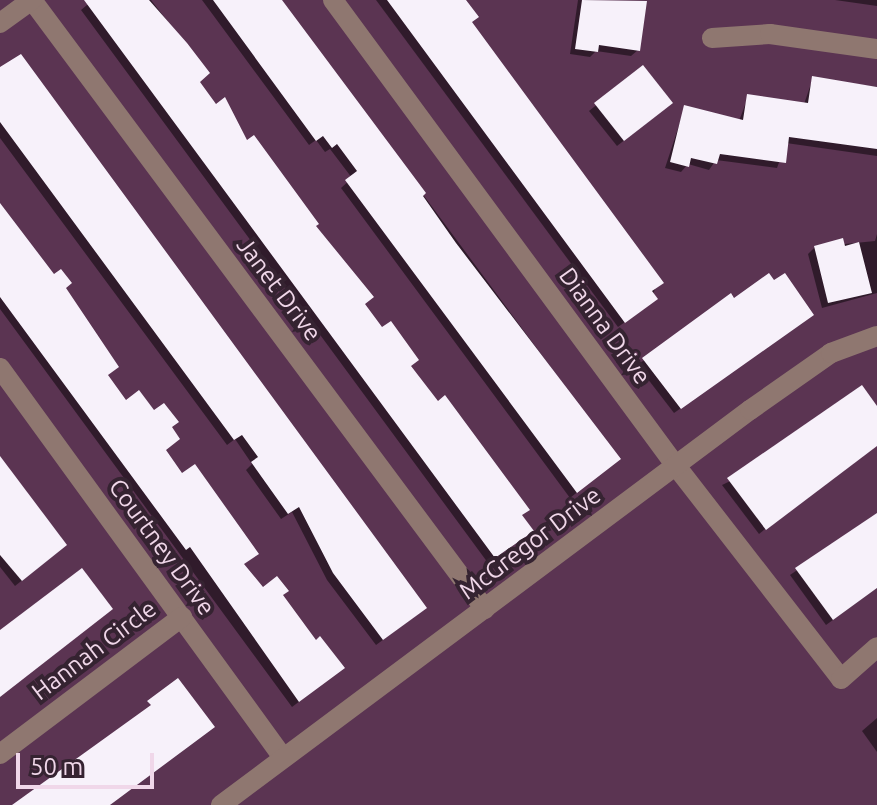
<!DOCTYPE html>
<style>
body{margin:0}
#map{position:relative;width:877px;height:805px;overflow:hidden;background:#5b3452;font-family:Ubuntu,sans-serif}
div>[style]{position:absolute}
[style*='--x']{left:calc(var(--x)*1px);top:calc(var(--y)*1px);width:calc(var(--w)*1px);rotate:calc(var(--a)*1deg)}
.shadow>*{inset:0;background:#0007}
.building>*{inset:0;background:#f7f1fa}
.minor>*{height:20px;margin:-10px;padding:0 10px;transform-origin:10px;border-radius:10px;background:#8f7770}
span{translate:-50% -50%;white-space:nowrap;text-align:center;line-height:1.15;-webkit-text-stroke:8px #352331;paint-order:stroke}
.street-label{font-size:24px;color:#f0d7e9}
.scale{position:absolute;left:16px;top:753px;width:138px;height:36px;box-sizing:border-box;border:4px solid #f0d7e9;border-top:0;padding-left:10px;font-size:24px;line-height:28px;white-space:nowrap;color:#f0d7e9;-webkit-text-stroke:6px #352331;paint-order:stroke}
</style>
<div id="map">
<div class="shadow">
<i style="clip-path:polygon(93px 0,151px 0,208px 73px,198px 82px,314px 226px,363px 305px,521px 516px,525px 537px,488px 563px,81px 10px)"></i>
<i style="clip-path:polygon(202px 0,279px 0,618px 458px,612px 464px,570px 498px,341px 188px,352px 178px,330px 149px,325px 152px,316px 140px,309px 145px)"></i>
<i style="clip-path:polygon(376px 0,455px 0,655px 289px,649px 305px,618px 327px)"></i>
<i style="clip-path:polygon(578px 0,645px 3px,638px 50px,631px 56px,596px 51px,590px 57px,570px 54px)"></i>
<i style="clip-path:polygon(835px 0,877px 0,877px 6px)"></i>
<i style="clip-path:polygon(643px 67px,664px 109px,617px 146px,589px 111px)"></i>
<i style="clip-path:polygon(0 69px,418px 614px,376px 645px,327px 580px,292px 512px,281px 519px,246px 470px,252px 464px,235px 439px,227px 445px,0 138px)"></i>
<i style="clip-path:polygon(813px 78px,877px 87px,877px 156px,786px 143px,777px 168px,716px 160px,709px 170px,688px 164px,681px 172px,665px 168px,685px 107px,739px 121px,748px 97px,804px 104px)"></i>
<i style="clip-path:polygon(0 206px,64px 288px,106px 376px,126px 402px,153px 413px,170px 428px,164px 450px,243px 565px,263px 590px,281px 595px,336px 674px,292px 707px,0 309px)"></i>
<i style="clip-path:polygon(877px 234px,877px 293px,822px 308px,808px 254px,815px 247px,875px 241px)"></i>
<i style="clip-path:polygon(773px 283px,805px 321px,674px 413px,637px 365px,734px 300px)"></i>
<i style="clip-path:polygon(877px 410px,877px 440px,759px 534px,722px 485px)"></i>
<i style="clip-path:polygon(0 458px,59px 551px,15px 586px,0 567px)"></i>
<i style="clip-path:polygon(877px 515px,877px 588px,826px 625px,790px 575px)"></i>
<i style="clip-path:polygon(877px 718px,877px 752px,862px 731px)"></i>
</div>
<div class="building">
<i style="clip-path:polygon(84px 0,149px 0,187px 43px,210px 73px,200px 82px,216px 104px,225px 97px,247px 140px,254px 135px,319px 224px,316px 226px,374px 297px,365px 304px,382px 327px,391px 321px,419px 360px,411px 366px,438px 401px,445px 395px,530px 510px,522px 515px,534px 531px,495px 558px)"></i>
<i style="clip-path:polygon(213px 0,282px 0,426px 193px,423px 196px,456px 243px,621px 459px,577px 493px,345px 180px,357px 171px,337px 144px,332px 148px,323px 136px,316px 141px)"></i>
<i style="clip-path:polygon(387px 0,466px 0,479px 17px,472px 22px,664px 283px,652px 291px,658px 299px,625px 323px)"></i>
<i style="clip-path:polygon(582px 0,647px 1px,640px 51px,599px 45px,598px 52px,575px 49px)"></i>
<i style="clip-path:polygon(21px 54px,427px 608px,383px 640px,333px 573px,299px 507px,288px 514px,251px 462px,258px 457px,242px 435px,234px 440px,0 122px,0 67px)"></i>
<i style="clip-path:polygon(643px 65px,673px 103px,624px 141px,594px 103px)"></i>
<i style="clip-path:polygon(812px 76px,877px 87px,877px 149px,789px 137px,786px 163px,720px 154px,717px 164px,691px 158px,689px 167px,670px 162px,684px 105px,743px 120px,747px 94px,808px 103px)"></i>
<i style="clip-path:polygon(0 203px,54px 274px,61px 269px,72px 283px,66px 288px,119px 367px,108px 375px,126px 400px,139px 390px,154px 410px,164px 403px,179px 422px,172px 427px,180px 439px,166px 450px,182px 473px,195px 464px,259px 554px,244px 564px,263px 587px,277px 576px,289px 591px,283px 595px,316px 640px,320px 636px,345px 668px,299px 702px,190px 547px,186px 550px,0 297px)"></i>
<i style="clip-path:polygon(843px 238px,845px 246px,859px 242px,872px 293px,828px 303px,814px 246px)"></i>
<i style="clip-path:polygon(769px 273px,774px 280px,785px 273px,814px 315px,681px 409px,642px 358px,731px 293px,734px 298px)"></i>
<i style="clip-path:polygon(862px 385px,877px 406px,877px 446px,766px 530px,727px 478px)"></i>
<i style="clip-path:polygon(0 456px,67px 545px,22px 581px,0 555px)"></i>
<i style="clip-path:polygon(877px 513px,877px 588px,833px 620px,795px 568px)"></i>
<i style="clip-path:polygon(82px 568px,113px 609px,0 697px,0 630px)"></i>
<i style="clip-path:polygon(178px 678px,215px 727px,110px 805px,12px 805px,151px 705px,147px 701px)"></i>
</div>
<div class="minor">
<i style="--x:32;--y:0;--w:759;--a:53.36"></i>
<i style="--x:333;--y:0;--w:579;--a:53.65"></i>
<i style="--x:676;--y:466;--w:269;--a:52.2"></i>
<i style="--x:841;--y:679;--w:48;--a:-41.6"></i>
<i style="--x:0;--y:23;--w:39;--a:-36"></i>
<i style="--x:712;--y:38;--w:58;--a:-3.9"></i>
<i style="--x:770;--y:34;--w:108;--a:8"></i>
<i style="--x:0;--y:368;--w:480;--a:54"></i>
<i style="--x:0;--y:754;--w:228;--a:-37"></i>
<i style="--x:221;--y:805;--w:660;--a:-36.75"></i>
<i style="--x:750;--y:410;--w:99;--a:-35.1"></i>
<i style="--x:831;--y:353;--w:49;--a:-20.3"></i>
</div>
<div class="street-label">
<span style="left:279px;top:289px;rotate:53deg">Janet Drive</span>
<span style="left:605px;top:326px;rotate:54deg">Dianna Drive</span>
<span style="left:530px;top:543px;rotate:-37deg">McGregor Drive</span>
<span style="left:162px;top:547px;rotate:54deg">Courtney Drive</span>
<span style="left:94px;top:650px;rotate:-37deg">Hannah Circle</span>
</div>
<div class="scale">50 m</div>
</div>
